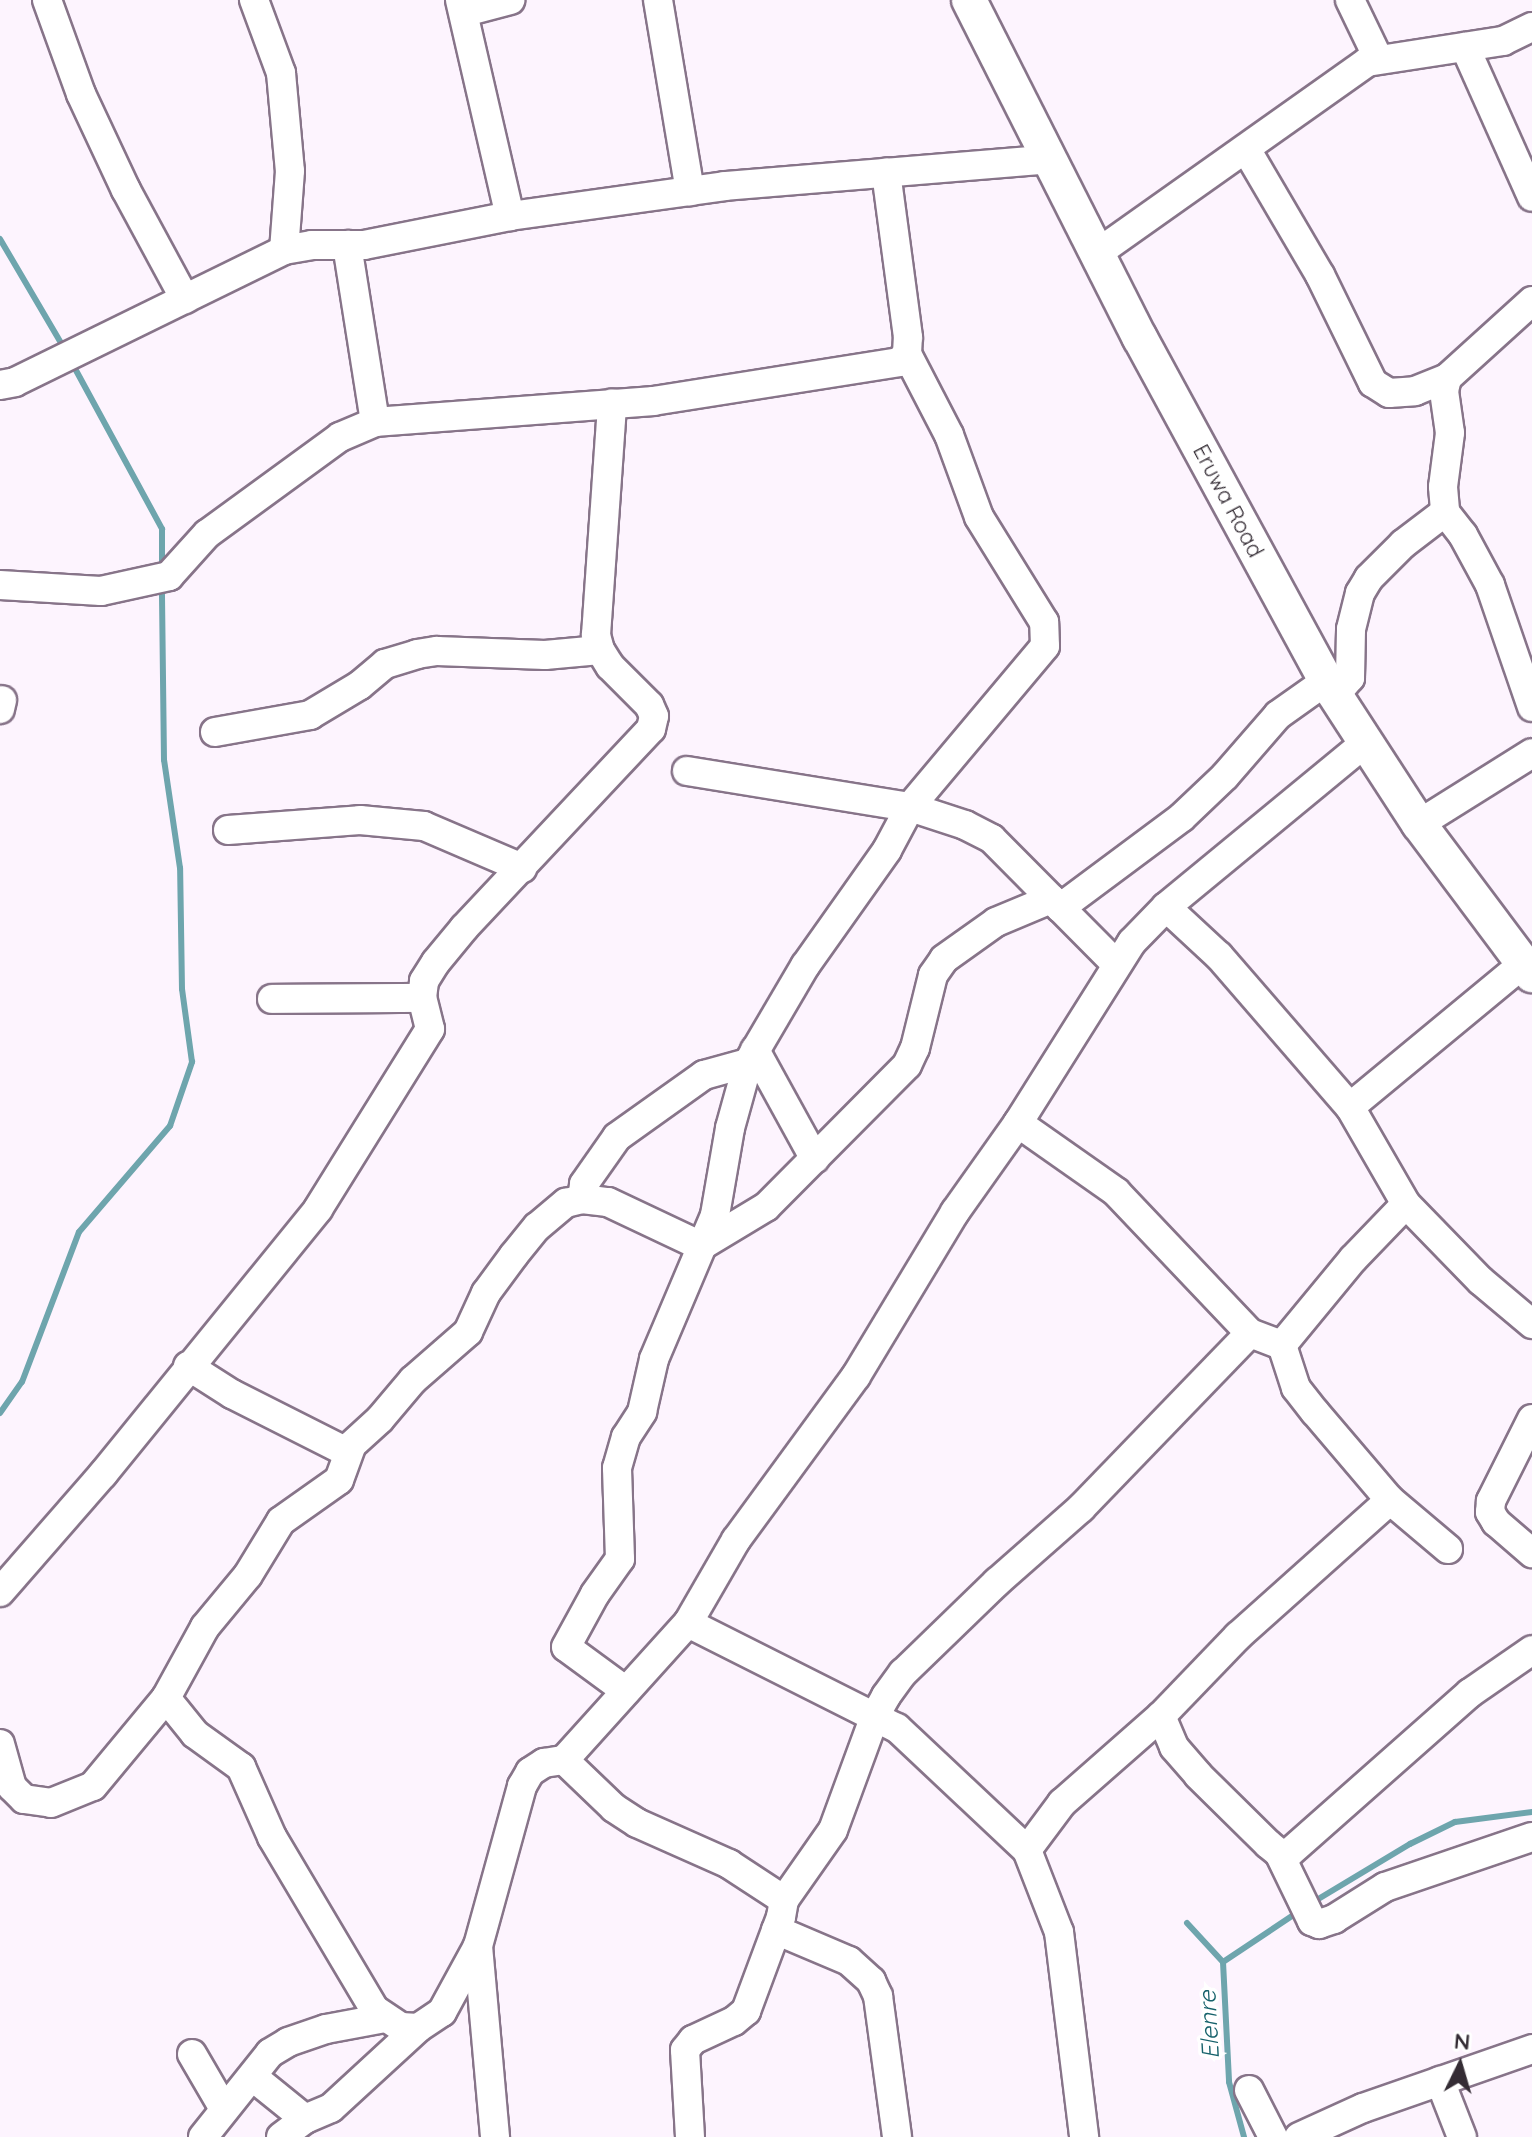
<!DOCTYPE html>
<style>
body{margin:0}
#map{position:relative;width:1532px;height:2137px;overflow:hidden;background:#fdf4fe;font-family:Quicksand,sans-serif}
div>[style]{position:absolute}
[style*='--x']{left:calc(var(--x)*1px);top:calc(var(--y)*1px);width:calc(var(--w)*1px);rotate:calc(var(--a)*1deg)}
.stream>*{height:6px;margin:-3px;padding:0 3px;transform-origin:3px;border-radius:3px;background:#6ea5ad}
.roads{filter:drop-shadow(2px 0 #877489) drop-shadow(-2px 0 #877489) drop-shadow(0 2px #877489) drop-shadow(0 -2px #877489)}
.minor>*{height:28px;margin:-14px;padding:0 14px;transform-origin:14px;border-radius:14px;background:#fff}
.major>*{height:34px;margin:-17px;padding:0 17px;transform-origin:17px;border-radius:17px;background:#fff}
span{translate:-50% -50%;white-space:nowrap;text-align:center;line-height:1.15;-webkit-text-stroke:7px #fff;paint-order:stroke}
.street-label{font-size:22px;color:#342c34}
.water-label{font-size:24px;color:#16626b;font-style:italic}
.north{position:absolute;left:1420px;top:2025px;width:80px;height:80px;-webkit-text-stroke:6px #fff;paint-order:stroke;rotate:5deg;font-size:22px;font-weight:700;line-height:32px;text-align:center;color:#342c34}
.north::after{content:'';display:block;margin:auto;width:28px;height:36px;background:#342c34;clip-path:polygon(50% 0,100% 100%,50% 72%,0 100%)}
</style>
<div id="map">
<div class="stream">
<i style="--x:0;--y:239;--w:129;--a:59.6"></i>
<i style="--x:72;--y:363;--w:189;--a:61.5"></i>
<i style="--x:162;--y:529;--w:40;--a:90"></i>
<i style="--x:0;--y:1413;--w:38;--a:-55"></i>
<i style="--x:22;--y:1382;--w:160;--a:-69.2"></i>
<i style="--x:79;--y:1232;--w:140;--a:-49.4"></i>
<i style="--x:170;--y:1126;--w:68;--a:-71"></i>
<i style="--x:192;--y:1062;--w:74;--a:-97.8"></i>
<i style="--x:182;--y:989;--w:121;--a:-90.9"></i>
<i style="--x:180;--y:868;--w:109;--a:-98.4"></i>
<i style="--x:164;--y:760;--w:176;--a:-90.7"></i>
<i style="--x:1310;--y:1904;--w:117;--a:-31"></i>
<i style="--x:1410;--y:1844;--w:50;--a:-26.1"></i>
<i style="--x:1455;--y:1822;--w:78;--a:-7.4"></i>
<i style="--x:1187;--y:1923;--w:53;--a:47.3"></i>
<i style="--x:1223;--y:1962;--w:120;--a:87.1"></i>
<i style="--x:1229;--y:2082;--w:57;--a:74.7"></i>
<i style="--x:1223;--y:1962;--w:90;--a:-33.7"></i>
</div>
<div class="roads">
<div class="minor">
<i style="--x:47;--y:0;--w:100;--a:70.1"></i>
<i style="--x:81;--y:94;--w:106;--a:64.9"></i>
<i style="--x:126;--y:190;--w:124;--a:61.6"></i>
<i style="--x:254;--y:0;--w:78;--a:69.7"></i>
<i style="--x:281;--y:73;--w:98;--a:84.8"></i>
<i style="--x:290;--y:171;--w:79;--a:94.3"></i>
<i style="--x:460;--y:0;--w:222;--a:77"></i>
<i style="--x:658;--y:0;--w:194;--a:80.5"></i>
<i style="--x:1350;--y:0;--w:64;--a:64.2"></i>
<i style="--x:465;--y:12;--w:47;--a:-14.9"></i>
<i style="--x:1465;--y:47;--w:164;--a:65.9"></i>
<i style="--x:1246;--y:149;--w:146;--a:59.6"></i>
<i style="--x:1320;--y:275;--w:120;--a:63.9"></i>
<i style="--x:1373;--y:383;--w:19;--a:32"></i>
<i style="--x:1389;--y:393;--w:26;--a:-4"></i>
<i style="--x:1415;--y:391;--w:35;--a:-22"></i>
<i style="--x:347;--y:245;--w:179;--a:81"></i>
<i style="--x:1099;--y:252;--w:329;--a:-35.3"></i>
<i style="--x:1367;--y:62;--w:138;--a:-8.8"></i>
<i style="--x:1503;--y:41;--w:32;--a:-26"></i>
<i style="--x:1532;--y:301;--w:115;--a:137.8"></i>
<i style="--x:1447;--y:378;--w:13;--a:103"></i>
<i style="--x:1444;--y:391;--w:42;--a:81.9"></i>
<i style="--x:1450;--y:433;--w:54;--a:97.4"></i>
<i style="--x:1443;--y:487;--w:25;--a:85"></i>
<i style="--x:1445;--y:512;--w:29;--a:52"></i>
<i style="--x:1463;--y:535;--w:57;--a:61.6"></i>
<i style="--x:1490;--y:585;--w:129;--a:71"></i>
<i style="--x:0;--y:385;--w:15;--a:-11"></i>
<i style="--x:15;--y:382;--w:300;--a:-26.1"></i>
<i style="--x:284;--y:250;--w:28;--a:-10"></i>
<i style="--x:312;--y:245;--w:52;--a:0"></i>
<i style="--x:364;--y:245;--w:149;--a:-11.2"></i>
<i style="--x:510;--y:216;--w:217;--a:-7.9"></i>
<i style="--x:725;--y:186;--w:326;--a:-4.7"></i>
<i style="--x:0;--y:585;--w:101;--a:3.4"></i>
<i style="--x:101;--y:591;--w:70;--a:-12.4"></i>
<i style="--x:169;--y:576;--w:57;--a:-47.9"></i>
<i style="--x:207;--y:534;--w:165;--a:-36.1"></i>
<i style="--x:340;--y:437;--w:38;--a:-23"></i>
<i style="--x:375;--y:422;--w:279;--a:-4.3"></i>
<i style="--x:653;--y:401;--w:249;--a:-9"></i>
<i style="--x:899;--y:362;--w:11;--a:-45"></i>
<i style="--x:907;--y:354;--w:17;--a:-87"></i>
<i style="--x:908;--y:337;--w:166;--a:-97.6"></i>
<i style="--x:1335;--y:695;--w:23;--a:-49"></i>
<i style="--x:1350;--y:678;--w:49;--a:-88.8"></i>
<i style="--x:1351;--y:629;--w:37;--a:-76"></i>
<i style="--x:1360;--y:593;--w:17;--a:-59"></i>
<i style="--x:1369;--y:578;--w:48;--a:-45"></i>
<i style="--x:1403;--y:544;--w:53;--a:-37.3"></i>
<i style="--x:0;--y:709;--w:9;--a:-77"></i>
<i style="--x:215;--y:732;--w:97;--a:-10.1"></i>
<i style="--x:310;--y:715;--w:58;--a:-31"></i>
<i style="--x:360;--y:685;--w:33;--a:-40"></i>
<i style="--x:385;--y:664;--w:34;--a:-17"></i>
<i style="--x:417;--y:654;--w:20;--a:-9"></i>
<i style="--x:437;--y:651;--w:108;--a:2.1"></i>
<i style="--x:545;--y:655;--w:55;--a:-5.2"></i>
<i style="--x:687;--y:771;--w:226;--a:9.2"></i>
<i style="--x:910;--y:807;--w:210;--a:-50"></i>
<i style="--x:1045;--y:646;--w:24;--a:-92"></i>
<i style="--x:1044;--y:622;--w:123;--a:-121.8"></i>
<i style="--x:979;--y:517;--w:87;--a:-110.1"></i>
<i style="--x:949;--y:435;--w:91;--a:-117.4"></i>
<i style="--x:1419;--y:824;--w:133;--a:-32.1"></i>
<i style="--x:228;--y:830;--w:132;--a:-4.3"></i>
<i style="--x:360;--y:820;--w:64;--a:5.4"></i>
<i style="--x:424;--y:826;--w:107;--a:23.2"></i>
<i style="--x:1166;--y:907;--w:72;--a:42.8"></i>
<i style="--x:1219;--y:956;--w:200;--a:49.1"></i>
<i style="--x:1350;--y:1107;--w:112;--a:60"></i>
<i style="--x:1406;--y:1204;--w:107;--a:45.8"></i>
<i style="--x:1481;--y:1281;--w:67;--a:40.1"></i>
<i style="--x:1060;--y:908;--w:152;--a:-36.7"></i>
<i style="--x:1182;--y:817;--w:59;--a:-43.6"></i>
<i style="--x:1225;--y:776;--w:81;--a:-49"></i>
<i style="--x:1278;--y:715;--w:59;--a:-35.3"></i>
<i style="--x:272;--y:999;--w:150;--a:-0.4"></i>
<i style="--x:755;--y:1050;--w:124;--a:61.2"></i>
<i style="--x:1350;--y:1107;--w:226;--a:-39.6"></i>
<i style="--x:1018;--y:1123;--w:120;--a:35.1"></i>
<i style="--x:1116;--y:1192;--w:195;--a:46.5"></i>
<i style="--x:1250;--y:1333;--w:34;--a:21"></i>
<i style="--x:582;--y:1199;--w:15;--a:-82"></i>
<i style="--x:584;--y:1184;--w:57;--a:-54.9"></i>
<i style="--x:617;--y:1137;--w:107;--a:-35.5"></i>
<i style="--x:704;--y:1075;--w:46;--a:-15.3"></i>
<i style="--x:1282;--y:1345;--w:45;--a:72"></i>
<i style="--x:1296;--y:1388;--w:31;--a:52"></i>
<i style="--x:1315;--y:1412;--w:116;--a:49.6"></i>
<i style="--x:1390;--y:1500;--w:76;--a:40.2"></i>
<i style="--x:1282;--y:1345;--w:112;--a:-50.5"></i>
<i style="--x:1353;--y:1259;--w:76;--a:-46.1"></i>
<i style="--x:188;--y:1366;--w:52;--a:32.5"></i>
<i style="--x:232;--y:1394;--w:127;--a:26.8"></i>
<i style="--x:345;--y:1451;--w:47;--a:-42.4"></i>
<i style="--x:380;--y:1419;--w:51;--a:-49.8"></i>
<i style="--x:413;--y:1380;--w:73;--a:-41.1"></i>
<i style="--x:468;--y:1332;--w:43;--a:-65.2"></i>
<i style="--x:486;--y:1293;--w:47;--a:-53.6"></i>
<i style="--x:514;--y:1255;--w:36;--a:-51"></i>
<i style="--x:537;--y:1227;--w:38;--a:-40"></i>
<i style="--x:566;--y:1203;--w:16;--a:-14"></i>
<i style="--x:582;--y:1199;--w:26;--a:7"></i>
<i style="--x:608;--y:1202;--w:103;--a:25.3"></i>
<i style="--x:701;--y:1246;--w:76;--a:-31"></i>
<i style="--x:766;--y:1207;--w:200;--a:-45.2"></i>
<i style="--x:907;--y:1065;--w:19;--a:-65"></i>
<i style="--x:915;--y:1048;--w:75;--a:-76.1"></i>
<i style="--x:933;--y:975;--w:19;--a:-55"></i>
<i style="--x:944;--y:959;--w:64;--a:-35.4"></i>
<i style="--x:996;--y:922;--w:60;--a:-22.7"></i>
<i style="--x:1532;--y:1419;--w:92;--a:116.6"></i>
<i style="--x:1491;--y:1501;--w:11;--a:95"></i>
<i style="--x:1490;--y:1512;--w:12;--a:59"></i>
<i style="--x:1496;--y:1522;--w:48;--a:40.7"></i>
<i style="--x:0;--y:1592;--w:157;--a:-48.9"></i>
<i style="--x:103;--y:1474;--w:341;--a:-50.9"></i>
<i style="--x:318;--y:1209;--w:212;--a:-58.1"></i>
<i style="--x:430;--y:1029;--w:32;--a:-104"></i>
<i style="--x:422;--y:998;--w:17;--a:-83"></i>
<i style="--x:424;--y:981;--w:22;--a:-58"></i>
<i style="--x:436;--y:962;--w:44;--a:-50.5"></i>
<i style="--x:464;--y:928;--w:273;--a:-46.8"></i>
<i style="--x:651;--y:729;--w:13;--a:-77"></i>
<i style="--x:654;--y:716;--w:12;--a:-114"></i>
<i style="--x:649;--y:705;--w:55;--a:-135"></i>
<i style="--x:610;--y:666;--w:19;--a:-122"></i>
<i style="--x:600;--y:650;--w:16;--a:-105"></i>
<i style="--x:596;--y:635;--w:232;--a:-86"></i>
<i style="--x:688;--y:1623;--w:234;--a:26.7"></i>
<i style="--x:897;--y:1728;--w:178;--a:43.2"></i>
<i style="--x:1027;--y:1850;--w:88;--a:68.7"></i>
<i style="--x:1059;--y:1932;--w:207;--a:83"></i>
<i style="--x:626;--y:1691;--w:74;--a:-143.7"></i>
<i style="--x:566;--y:1647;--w:60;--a:-61.3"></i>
<i style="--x:595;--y:1594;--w:43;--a:-54.5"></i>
<i style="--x:620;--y:1559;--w:91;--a:-91.9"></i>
<i style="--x:617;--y:1468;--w:32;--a:-74"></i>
<i style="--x:626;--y:1437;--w:30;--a:-57"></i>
<i style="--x:642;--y:1412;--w:54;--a:-77.2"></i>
<i style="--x:654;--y:1359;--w:156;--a:-67"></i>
<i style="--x:715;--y:1215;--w:88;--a:-80.2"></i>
<i style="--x:730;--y:1128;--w:67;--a:-74.5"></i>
<i style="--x:748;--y:1063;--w:113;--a:-59.6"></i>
<i style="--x:805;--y:966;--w:142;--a:-54.7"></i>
<i style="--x:887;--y:850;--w:49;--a:-61.9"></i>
<i style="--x:910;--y:807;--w:58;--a:18.1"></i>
<i style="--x:965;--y:825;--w:30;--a:27"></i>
<i style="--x:992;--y:839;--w:177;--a:45.2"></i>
<i style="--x:166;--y:1698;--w:46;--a:51.1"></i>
<i style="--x:195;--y:1734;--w:57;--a:35.7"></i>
<i style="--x:241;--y:1767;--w:77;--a:66.1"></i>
<i style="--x:272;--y:1837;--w:200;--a:59.3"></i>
<i style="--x:374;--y:2009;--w:32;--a:34"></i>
<i style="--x:401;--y:2027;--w:17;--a:3"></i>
<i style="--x:418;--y:2028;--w:29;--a:-34"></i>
<i style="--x:442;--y:2012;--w:75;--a:-61.4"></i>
<i style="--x:478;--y:1946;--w:166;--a:-74.6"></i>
<i style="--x:522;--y:1786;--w:16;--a:-60"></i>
<i style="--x:530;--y:1772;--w:17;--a:-33"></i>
<i style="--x:544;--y:1763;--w:20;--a:-9"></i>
<i style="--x:564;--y:1760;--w:185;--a:-47.9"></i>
<i style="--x:688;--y:1623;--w:96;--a:-60"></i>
<i style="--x:736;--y:1540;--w:203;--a:-53.8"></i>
<i style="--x:856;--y:1376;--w:192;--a:-58.9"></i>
<i style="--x:955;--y:1212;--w:109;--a:-54.7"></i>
<i style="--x:1018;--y:1123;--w:214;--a:-57.8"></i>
<i style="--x:1132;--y:942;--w:49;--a:-45.8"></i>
<i style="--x:1166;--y:907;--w:258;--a:-39.5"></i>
<i style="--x:1161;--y:1716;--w:34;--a:67"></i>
<i style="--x:1174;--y:1747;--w:37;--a:49"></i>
<i style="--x:1198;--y:1775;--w:98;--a:44.6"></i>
<i style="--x:1268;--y:1844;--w:14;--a:39"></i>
<i style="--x:1279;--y:1853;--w:10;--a:0"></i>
<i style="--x:1289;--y:1853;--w:242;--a:-41.5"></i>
<i style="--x:1470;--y:1693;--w:75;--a:-34.7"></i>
<i style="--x:0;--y:1744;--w:45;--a:74.4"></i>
<i style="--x:12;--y:1787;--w:17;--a:45"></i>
<i style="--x:24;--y:1799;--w:27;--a:8"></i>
<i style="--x:51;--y:1803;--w:45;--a:-22"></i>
<i style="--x:93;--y:1786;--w:114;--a:-50.3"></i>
<i style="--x:166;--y:1698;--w:81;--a:-61.2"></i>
<i style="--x:205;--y:1627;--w:67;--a:-50.4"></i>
<i style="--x:248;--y:1575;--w:63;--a:-58.6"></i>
<i style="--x:281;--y:1521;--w:71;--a:-35.3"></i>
<i style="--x:339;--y:1480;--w:37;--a:-70"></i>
<i style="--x:564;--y:1760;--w:69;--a:43.8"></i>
<i style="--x:614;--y:1808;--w:27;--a:33"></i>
<i style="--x:637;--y:1823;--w:101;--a:24"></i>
<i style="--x:729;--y:1864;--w:66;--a:33.2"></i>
<i style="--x:1027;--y:1850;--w:59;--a:-53.3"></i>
<i style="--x:1062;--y:1803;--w:132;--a:-41.3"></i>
<i style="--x:1161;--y:1716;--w:111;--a:-46.1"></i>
<i style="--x:1238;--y:1636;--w:204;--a:-41.8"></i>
<i style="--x:1279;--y:1853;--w:76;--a:64.1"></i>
<i style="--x:1312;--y:1921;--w:8;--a:23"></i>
<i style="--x:1319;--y:1924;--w:16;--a:-18"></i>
<i style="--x:1334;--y:1919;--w:60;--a:-32.1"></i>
<i style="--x:1385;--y:1887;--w:155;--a:-18.8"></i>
<i style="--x:776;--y:1930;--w:79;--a:23"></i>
<i style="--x:849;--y:1961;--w:30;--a:42"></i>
<i style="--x:871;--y:1981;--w:17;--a:65"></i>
<i style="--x:878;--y:1996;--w:142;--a:82.3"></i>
<i style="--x:478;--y:1946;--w:192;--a:84.9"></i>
<i style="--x:192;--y:2054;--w:64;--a:59.8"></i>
<i style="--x:253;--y:2077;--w:67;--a:38.9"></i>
<i style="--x:1440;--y:2081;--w:60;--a:68.6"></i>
<i style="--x:1249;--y:2090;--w:53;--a:62.9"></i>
<i style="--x:203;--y:2137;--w:107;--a:-51.4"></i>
<i style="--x:270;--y:2053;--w:21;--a:-31"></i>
<i style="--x:288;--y:2042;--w:40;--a:-18.9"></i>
<i style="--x:326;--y:2029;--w:60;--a:-10.6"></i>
<i style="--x:281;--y:2137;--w:30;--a:-37"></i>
<i style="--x:305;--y:2119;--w:28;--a:-23"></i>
<i style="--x:331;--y:2108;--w:118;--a:-42.6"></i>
<i style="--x:690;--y:2137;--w:87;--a:-93.3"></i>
<i style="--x:685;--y:2050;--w:13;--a:-51"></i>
<i style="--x:693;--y:2040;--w:45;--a:-24.9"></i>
<i style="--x:734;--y:2021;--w:16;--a:-40"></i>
<i style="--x:746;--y:2011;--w:100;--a:-69.6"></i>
<i style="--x:781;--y:1917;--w:17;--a:-80"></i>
<i style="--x:784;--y:1900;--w:85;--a:-55"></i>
<i style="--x:833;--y:1830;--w:121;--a:-69.8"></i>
<i style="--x:875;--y:1716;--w:23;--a:-61"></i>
<i style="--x:886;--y:1696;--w:29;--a:-54"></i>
<i style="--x:903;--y:1673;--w:131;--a:-44.1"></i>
<i style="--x:997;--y:1582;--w:112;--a:-41.4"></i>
<i style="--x:1081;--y:1508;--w:243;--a:-46"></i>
<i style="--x:1299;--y:2137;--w:70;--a:-24.4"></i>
<i style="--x:1363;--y:2108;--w:179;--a:-19.2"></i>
</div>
<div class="major">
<i style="--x:969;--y:0;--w:379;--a:63.2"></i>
<i style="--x:1140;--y:338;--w:390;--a:61.5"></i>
<i style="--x:1326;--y:681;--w:171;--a:57"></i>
<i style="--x:1419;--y:824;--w:189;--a:53.2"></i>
</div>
</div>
<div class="street-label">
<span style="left:1228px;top:501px;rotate:62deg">Eruwa Road</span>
</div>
<div class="water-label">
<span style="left:1209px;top:2025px;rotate:-93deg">Elenre</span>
</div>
<div class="north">N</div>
</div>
